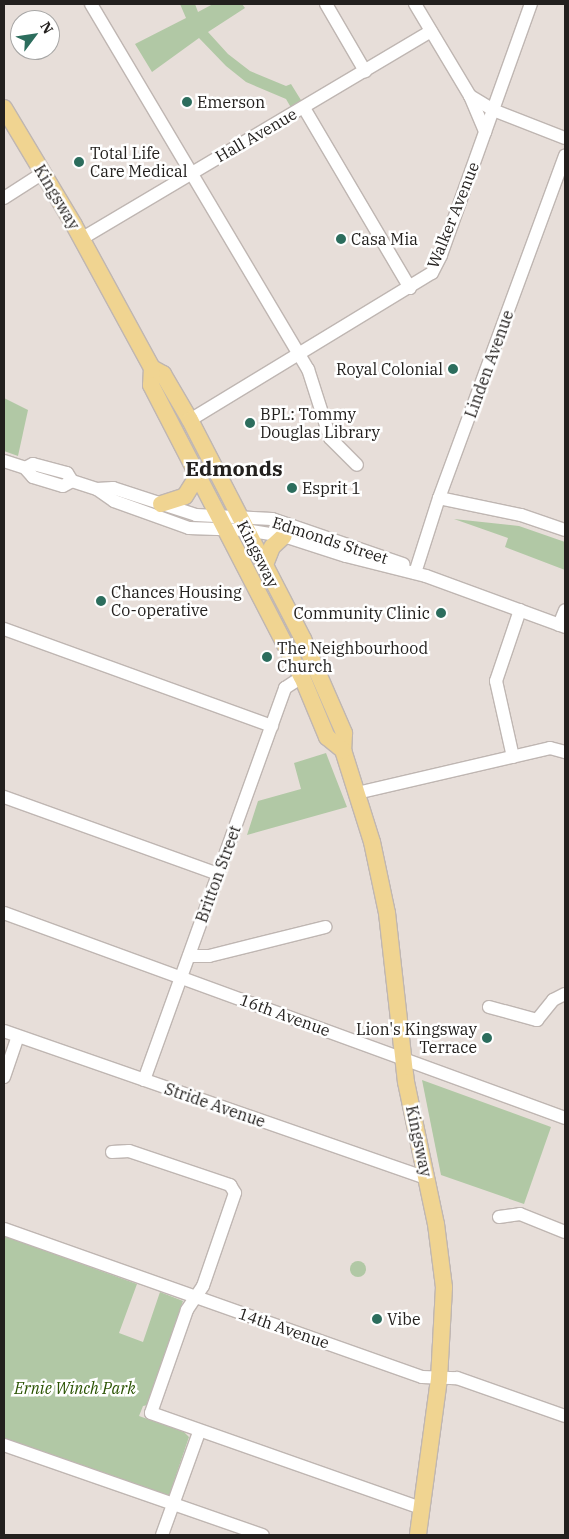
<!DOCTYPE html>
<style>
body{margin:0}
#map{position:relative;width:569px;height:1539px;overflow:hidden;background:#e7ded9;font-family:"IBM Plex Serif",serif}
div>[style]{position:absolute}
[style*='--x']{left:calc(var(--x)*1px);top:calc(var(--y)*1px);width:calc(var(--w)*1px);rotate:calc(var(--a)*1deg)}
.green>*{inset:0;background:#b1c8a5}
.round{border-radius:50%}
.roads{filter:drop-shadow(1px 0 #bfb6b2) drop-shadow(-1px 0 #bfb6b2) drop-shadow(0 1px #bfb6b2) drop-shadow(0 -1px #bfb6b2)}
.minor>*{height:12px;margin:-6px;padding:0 6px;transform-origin:6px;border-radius:6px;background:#fff}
.major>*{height:16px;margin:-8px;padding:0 8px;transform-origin:8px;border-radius:8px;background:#f0d491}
.dots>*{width:14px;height:14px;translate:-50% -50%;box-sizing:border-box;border:2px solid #fff;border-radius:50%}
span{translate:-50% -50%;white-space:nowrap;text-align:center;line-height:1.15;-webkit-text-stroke:5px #fff;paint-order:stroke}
.poi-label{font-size:16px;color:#23201e}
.left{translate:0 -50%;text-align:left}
.right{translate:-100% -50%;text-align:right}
.street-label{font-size:16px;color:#23201e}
.park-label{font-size:16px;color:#2a5302;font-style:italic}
.district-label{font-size:21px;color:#23201e;font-weight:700}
.frame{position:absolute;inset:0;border:5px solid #23201e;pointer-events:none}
.north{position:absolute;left:10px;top:10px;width:50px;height:50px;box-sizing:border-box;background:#fff;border:1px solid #a7a6a5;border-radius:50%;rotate:59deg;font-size:14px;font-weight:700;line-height:20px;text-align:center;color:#23201e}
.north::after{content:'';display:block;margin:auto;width:18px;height:22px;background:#2c6d5d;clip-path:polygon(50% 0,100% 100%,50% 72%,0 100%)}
</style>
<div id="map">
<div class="green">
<i style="clip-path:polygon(180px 4px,195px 4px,198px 12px,213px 4px,242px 4px,245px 8px,208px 32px,228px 54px,250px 71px,286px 86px,291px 84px,304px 105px,293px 111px,286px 99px,246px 82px,226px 66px,199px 38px,152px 72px,135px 44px,186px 18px)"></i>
<i style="clip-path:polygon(4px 398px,28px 410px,18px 456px,4px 451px)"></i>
<i style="clip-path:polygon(454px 519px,519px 526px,565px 542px,565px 570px,505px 547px,508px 538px)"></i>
<i style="clip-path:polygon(326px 753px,347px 807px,247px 835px,258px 801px,301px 789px,294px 763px)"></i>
<i style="clip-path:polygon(422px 1080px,551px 1127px,524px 1204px,441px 1175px)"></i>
<i style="clip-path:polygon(4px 1236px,137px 1284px,119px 1333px,143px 1342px,160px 1292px,183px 1301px,148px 1405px,143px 1406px,139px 1416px,184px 1432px,189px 1437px,169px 1496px,4px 1438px)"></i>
<i class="round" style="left:350px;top:1261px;width:16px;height:16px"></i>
</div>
<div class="roads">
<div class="minor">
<i style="--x:91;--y:4;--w:425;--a:59.3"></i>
<i style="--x:308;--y:369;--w:72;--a:72.3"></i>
<i style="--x:330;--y:438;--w:38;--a:45"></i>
<i style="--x:326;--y:4;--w:78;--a:59.8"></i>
<i style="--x:415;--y:4;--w:107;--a:59.1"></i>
<i style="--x:470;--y:96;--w:27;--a:31"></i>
<i style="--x:493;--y:110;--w:77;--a:21.3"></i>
<i style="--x:470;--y:96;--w:39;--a:67"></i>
<i style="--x:304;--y:108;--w:209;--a:59.5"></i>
<i style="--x:4;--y:198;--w:46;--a:-32.7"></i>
<i style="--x:81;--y:239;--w:407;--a:-30.7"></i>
<i style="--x:190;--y:420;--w:283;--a:-31.3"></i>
<i style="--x:432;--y:273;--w:20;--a:-63"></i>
<i style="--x:441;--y:255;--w:267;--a:-70.3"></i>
<i style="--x:4;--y:461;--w:22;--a:18"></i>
<i style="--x:25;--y:468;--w:12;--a:48"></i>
<i style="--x:33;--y:477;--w:31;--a:17"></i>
<i style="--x:63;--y:486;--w:10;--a:-29"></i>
<i style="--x:25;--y:468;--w:9;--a:-27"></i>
<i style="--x:33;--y:464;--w:35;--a:15"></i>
<i style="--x:67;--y:473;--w:9;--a:58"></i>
<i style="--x:72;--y:481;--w:26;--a:18"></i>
<i style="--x:97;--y:489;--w:21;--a:35"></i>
<i style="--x:114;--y:501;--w:80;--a:19.8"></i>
<i style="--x:189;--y:528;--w:56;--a:2"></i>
<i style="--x:245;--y:530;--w:39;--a:9"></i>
<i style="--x:284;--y:536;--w:65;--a:17.9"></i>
<i style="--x:346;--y:556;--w:82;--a:14"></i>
<i style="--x:426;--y:576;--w:148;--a:20.1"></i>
<i style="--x:97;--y:489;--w:16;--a:-4"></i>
<i style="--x:113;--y:488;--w:87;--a:18"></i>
<i style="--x:196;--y:515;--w:76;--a:3"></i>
<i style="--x:272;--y:519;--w:139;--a:19"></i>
<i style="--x:439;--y:498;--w:84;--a:11.7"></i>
<i style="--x:521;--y:515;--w:46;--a:18.8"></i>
<i style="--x:415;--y:573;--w:79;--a:-72.3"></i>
<i style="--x:439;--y:498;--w:365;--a:-69.8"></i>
<i style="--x:559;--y:625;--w:16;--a:-68"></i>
<i style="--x:4;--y:629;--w:285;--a:19.9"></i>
<i style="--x:513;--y:757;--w:78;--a:-102.6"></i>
<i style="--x:496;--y:681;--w:75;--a:-71.3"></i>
<i style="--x:357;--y:793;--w:198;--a:-13.1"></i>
<i style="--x:550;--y:748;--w:16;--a:15"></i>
<i style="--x:4;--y:797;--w:227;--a:19.8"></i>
<i style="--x:4;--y:913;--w:597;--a:20.07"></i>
<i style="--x:189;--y:956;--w:20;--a:0"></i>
<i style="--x:209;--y:956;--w:120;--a:-14"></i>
<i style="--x:489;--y:1007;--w:50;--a:15.2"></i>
<i style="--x:537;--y:1020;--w:26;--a:-51"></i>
<i style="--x:553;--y:1000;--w:13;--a:-27"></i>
<i style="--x:4;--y:1031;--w:447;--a:19.2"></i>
<i style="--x:4;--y:1077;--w:43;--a:-71.1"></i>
<i style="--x:144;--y:1080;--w:417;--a:-70.2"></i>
<i style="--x:285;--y:688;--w:20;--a:-33"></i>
<i style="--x:112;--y:1152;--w:17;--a:-3"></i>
<i style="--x:129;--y:1151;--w:107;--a:18.6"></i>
<i style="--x:230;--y:1185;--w:9;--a:58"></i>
<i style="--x:235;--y:1193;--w:98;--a:109"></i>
<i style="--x:203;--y:1286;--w:29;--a:124"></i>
<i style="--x:187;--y:1310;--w:109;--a:109.3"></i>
<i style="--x:151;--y:1413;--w:288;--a:19.4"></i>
<i style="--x:499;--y:1217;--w:21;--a:-8"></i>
<i style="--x:520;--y:1214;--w:48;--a:21.8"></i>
<i style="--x:4;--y:1229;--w:443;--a:19.5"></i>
<i style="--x:422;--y:1377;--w:35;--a:2"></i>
<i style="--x:457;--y:1378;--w:114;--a:19.4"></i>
<i style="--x:4;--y:1445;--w:274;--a:19.2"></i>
<i style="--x:162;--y:1535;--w:109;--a:-70.2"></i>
</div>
<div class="major">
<i style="--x:4;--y:108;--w:136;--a:59.1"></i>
<i style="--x:74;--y:225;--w:163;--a:61.4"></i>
<i style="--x:152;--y:368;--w:13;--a:29"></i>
<i style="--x:163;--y:374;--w:53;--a:59.6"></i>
<i style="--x:190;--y:420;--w:246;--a:62.7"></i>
<i style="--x:303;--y:639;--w:103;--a:66.4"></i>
<i style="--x:344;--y:733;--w:17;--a:93"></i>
<i style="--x:343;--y:750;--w:96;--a:72.5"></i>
<i style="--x:372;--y:842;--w:73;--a:78.1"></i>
<i style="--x:387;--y:913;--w:170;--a:83.6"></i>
<i style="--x:406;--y:1082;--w:145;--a:78.1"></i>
<i style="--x:436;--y:1224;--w:64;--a:82.8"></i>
<i style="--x:444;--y:1287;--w:92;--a:93.1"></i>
<i style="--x:439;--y:1379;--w:157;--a:97.7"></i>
<i style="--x:152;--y:368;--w:17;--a:93"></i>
<i style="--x:151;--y:385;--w:329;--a:62.7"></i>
<i style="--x:302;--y:677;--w:65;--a:67.4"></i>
<i style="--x:327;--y:737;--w:21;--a:39"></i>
<i style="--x:161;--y:504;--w:25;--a:-18"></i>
<i style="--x:185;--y:496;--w:19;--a:-58"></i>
<i style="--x:195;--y:480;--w:11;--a:-90"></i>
<i style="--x:264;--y:567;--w:22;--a:-68"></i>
<i style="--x:272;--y:547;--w:16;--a:-43"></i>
</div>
</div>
<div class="dots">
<i style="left:187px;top:102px;background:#2c6d5d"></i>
<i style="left:79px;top:162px;background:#2c6d5d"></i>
<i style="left:341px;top:239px;background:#2c6d5d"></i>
<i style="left:453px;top:369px;background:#2c6d5d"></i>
<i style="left:250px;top:423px;background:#2c6d5d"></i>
<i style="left:292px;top:488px;background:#2c6d5d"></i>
<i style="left:101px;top:601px;background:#2c6d5d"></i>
<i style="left:441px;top:613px;background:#2c6d5d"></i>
<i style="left:267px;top:657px;background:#2c6d5d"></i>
<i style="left:487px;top:1038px;background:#2c6d5d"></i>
<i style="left:377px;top:1319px;background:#2c6d5d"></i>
</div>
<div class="poi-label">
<span class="left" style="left:197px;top:102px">Emerson</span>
<span class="left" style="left:90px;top:162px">Total Life<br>Care Medical</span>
<span class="left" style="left:351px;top:239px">Casa Mia</span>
<span class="right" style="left:443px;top:369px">Royal Colonial</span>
<span class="left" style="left:260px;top:423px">BPL: Tommy<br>Douglas Library</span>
<span class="left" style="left:302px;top:488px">Esprit 1</span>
<span class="left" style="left:111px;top:601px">Chances Housing<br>Co-operative</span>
<span class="right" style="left:430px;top:613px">Community Clinic</span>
<span class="left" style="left:277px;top:657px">The Neighbourhood<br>Church</span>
<span class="right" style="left:477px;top:1038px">Lion's Kingsway<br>Terrace</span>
<span class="left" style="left:387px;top:1319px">Vibe</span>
</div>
<div class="street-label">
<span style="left:256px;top:135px;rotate:-30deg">Hall Avenue</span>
<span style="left:57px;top:197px;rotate:59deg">Kingsway</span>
<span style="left:453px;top:215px;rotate:-68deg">Walker Avenue</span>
<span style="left:489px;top:364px;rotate:-70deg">Linden Avenue</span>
<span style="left:330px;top:540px;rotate:18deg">Edmonds Street</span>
<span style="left:258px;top:554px;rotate:63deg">Kingsway</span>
<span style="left:218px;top:874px;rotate:-70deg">Britton Street</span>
<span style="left:285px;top:1015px;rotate:20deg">16th Avenue</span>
<span style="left:215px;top:1105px;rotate:19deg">Stride Avenue</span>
<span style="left:419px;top:1141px;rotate:78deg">Kingsway</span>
<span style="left:284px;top:1328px;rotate:19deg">14th Avenue</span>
</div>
<div class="park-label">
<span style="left:75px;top:1388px">Ernie Winch Park</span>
</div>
<div class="district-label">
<span style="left:234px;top:468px">Edmonds</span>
</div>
<div class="frame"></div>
<div class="north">N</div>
</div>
